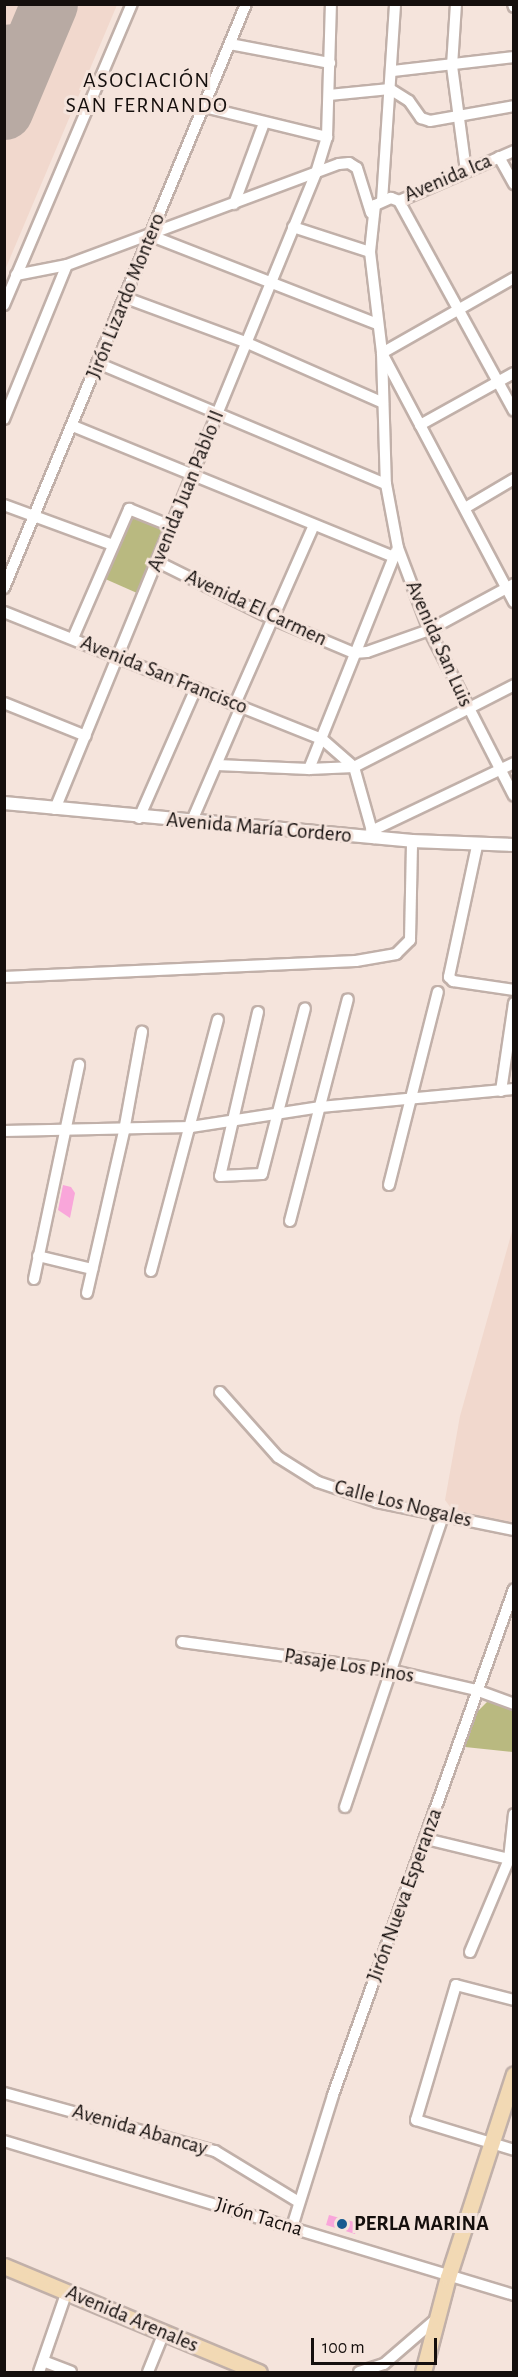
<!DOCTYPE html>
<meta charset="utf-8">
<style>
body{margin:0}
#map{position:relative;width:518px;height:2377px;overflow:hidden;background:#f5e4dc;font-family:"Alegreya Sans",sans-serif}
div>[style]{position:absolute}
[style*='--x']{left:calc(var(--x)*1px);top:calc(var(--y)*1px);width:calc(var(--w)*1px);rotate:calc(var(--a)*1deg)}
.built>*{inset:0;background:#f1d8cd}
.green>*{inset:0;background:#b9b980}
.water>*{inset:0;background:#f9a6da}
.taxiway>*{height:22px;margin:-11px;padding:0 11px;transform-origin:11px;border-radius:11px;background:#b8aaa3}
.runway>*{height:57px;margin:-28.5px;padding:0 28.5px;transform-origin:28.5px;border-radius:28.5px;background:#b8aaa3}
.roads{filter:drop-shadow(2px 0 #c1b0a9) drop-shadow(-2px 0 #c1b0a9) drop-shadow(0 2px #c1b0a9) drop-shadow(0 -2px #c1b0a9)}
.minor>*{height:10px;margin:-5px;padding:0 5px;transform-origin:5px;border-radius:5px;background:#fff}
.tertiary>*{height:12px;margin:-6px;padding:0 6px;transform-origin:6px;border-radius:6px;background:#fff}
.primary>*{height:15px;margin:-7.5px;padding:0 7.5px;transform-origin:7.5px;border-radius:7.5px;background:#f2d9b4}
.dots>*{width:16px;height:16px;translate:-50% -50%;box-sizing:border-box;border:3px solid #f5e4dc;border-radius:50%}
span{translate:-50% -50%;white-space:nowrap;text-align:center;line-height:1.15;-webkit-text-stroke:6px #f5e4dc;paint-order:stroke}
.street-label{font-size:21px;color:#150f0d}
.poi-label{font-size:21px;color:#150f0d;font-weight:700}
.left{translate:0 -50%;text-align:left}
.neighbourhood-label{font-size:22px;color:#150f0d;letter-spacing:1.5px}
.frame{position:absolute;inset:0;border:6px solid #150f0d;pointer-events:none}
.scale{position:absolute;left:311px;top:2338px;width:126px;height:27px;box-sizing:border-box;border:3px solid #150f0d;border-top:0;padding-left:8px;font-size:18px;line-height:21px;white-space:nowrap;color:#150f0d;-webkit-text-stroke:4px #f5e4dc;paint-order:stroke}
</style>
<div id="map">
<div class="built">
<i style="clip-path:polygon(5px 4px,117px 5px,5px 270px,4px 5px)"></i>
<i style="clip-path:polygon(513px 1228px,513px 1525px,453px 1511px,445px 1500px,460px 1416px)"></i>
</div>
<div class="green">
<i style="clip-path:polygon(131px 514px,165px 528px,137px 593px,103px 578px)"></i>
<i style="clip-path:polygon(488px 1701px,513px 1711px,513px 1752px,465px 1747px,474px 1715px)"></i>
</div>
<div class="water">
<i style="clip-path:polygon(63px 1185px,71px 1187px,75px 1193px,70px 1218px,58px 1210px)"></i>
<i style="clip-path:polygon(329px 2215px,358px 2223px,355px 2234px,326px 2225px)"></i>
</div>
<div class="taxiway">
<i style="--x:4;--y:36;--w:18;--a:-6"></i>
<i style="--x:22;--y:34;--w:28;--a:-39"></i>
<i style="--x:4;--y:39;--w:20;--a:53"></i>
<i style="--x:16;--y:55;--w:23;--a:85"></i>
</div>
<div class="runway">
<i style="--x:4;--y:111;--w:116;--a:-67.2"></i>
</div>
<div class="roads">
<div class="minor">
<i style="--x:456;--y:4;--w:62;--a:93.7"></i>
<i style="--x:452;--y:66;--w:106;--a:82.4"></i>
<i style="--x:513;--y:4;--w:3;--a:72"></i>
<i style="--x:230;--y:44;--w:102;--a:10.8"></i>
<i style="--x:393;--y:71;--w:122;--a:-6.6"></i>
<i style="--x:329;--y:95;--w:61;--a:-5.6"></i>
<i style="--x:390;--y:89;--w:22;--a:32"></i>
<i style="--x:409;--y:101;--w:21;--a:55"></i>
<i style="--x:421;--y:118;--w:9;--a:18"></i>
<i style="--x:430;--y:121;--w:85;--a:-10.1"></i>
<i style="--x:204;--y:107;--w:127;--a:13.7"></i>
<i style="--x:514;--y:151;--w:125;--a:156.5"></i>
<i style="--x:399;--y:201;--w:9;--a:-159"></i>
<i style="--x:391;--y:198;--w:17;--a:156"></i>
<i style="--x:375;--y:205;--w:47;--a:96.1"></i>
<i style="--x:370;--y:252;--w:102;--a:83.2"></i>
<i style="--x:382;--y:353;--w:131;--a:88.3"></i>
<i style="--x:386;--y:484;--w:65;--a:79.4"></i>
<i style="--x:398;--y:548;--w:88;--a:69.3"></i>
<i style="--x:429;--y:630;--w:186;--a:62.9"></i>
<i style="--x:499;--y:157;--w:31;--a:61"></i>
<i style="--x:382;--y:201;--w:197;--a:-86.2"></i>
<i style="--x:399;--y:201;--w:239;--a:61.3"></i>
<i style="--x:234;--y:204;--w:86;--a:-69.7"></i>
<i style="--x:293;--y:227;--w:81;--a:18"></i>
<i style="--x:149;--y:235;--w:245;--a:21.3"></i>
<i style="--x:16;--y:275;--w:52;--a:-11.1"></i>
<i style="--x:67;--y:265;--w:290;--a:-20.4"></i>
<i style="--x:339;--y:164;--w:10;--a:-6"></i>
<i style="--x:349;--y:163;--w:9;--a:32"></i>
<i style="--x:357;--y:168;--w:47;--a:72.7"></i>
<i style="--x:514;--y:278;--w:152;--a:150.4"></i>
<i style="--x:382;--y:353;--w:282;--a:62.1"></i>
<i style="--x:126;--y:298;--w:127;--a:20.3"></i>
<i style="--x:245;--y:342;--w:151;--a:23.8"></i>
<i style="--x:4;--y:305;--w:327;--a:-67"></i>
<i style="--x:100;--y:364;--w:310;--a:22.8"></i>
<i style="--x:4;--y:419;--w:166;--a:-67.8"></i>
<i style="--x:420;--y:425;--w:107;--a:-29"></i>
<i style="--x:73;--y:426;--w:347;--a:22.2"></i>
<i style="--x:4;--y:505;--w:116;--a:20.2"></i>
<i style="--x:465;--y:508;--w:57;--a:-30.6"></i>
<i style="--x:158;--y:562;--w:128;--a:26.4"></i>
<i style="--x:273;--y:619;--w:88;--a:22.8"></i>
<i style="--x:354;--y:653;--w:13;--a:-4"></i>
<i style="--x:367;--y:652;--w:66;--a:-19.5"></i>
<i style="--x:429;--y:630;--w:97;--a:-28.4"></i>
<i style="--x:4;--y:588;--w:632;--a:-67.49"></i>
<i style="--x:4;--y:612;--w:342;--a:21.8"></i>
<i style="--x:322;--y:739;--w:43;--a:41.2"></i>
<i style="--x:354;--y:767;--w:74;--a:74.3"></i>
<i style="--x:73;--y:638;--w:141;--a:-66.5"></i>
<i style="--x:129;--y:509;--w:45;--a:22"></i>
<i style="--x:4;--y:703;--w:88;--a:21.9"></i>
<i style="--x:235;--y:704;--w:193;--a:-66.2"></i>
<i style="--x:217;--y:765;--w:92;--a:2.5"></i>
<i style="--x:309;--y:769;--w:45;--a:-2.5"></i>
<i style="--x:354;--y:767;--w:180;--a:-27.1"></i>
<i style="--x:309;--y:769;--w:234;--a:-68.2"></i>
<i style="--x:55;--y:809;--w:687;--a:-67.69"></i>
<i style="--x:316;--y:173;--w:38;--a:-73"></i>
<i style="--x:327;--y:137;--w:133;--a:-88.3"></i>
<i style="--x:139;--y:818;--w:142;--a:-66.3"></i>
<i style="--x:191;--y:823;--w:126;--a:-66.7"></i>
<i style="--x:371;--y:831;--w:158;--a:-25.4"></i>
<i style="--x:477;--y:846;--w:134;--a:102.1"></i>
<i style="--x:449;--y:977;--w:6;--a:45"></i>
<i style="--x:453;--y:981;--w:62;--a:8.4"></i>
<i style="--x:4;--y:977;--w:352;--a:-2.6"></i>
<i style="--x:356;--y:961;--w:41;--a:-9.9"></i>
<i style="--x:396;--y:954;--w:20;--a:-45"></i>
<i style="--x:410;--y:940;--w:99;--a:-88.8"></i>
<i style="--x:258;--y:1012;--w:168;--a:103"></i>
<i style="--x:220;--y:1176;--w:42;--a:-2.7"></i>
<i style="--x:262;--y:1174;--w:171;--a:-75.5"></i>
<i style="--x:501;--y:1091;--w:89;--a:-81.6"></i>
<i style="--x:4;--y:1131;--w:187;--a:-1.2"></i>
<i style="--x:191;--y:1127;--w:131;--a:-8.8"></i>
<i style="--x:320;--y:1107;--w:195;--a:-5.3"></i>
<i style="--x:389;--y:1185;--w:199;--a:-75.8"></i>
<i style="--x:290;--y:1221;--w:229;--a:-75.4"></i>
<i style="--x:38;--y:1256;--w:56;--a:13.5"></i>
<i style="--x:151;--y:1271;--w:260;--a:-75.1"></i>
<i style="--x:34;--y:1279;--w:219;--a:-78.1"></i>
<i style="--x:87;--y:1293;--w:166;--a:-77.1"></i>
<i style="--x:124;--y:1131;--w:101;--a:-79.7"></i>
<i style="--x:220;--y:1392;--w:87;--a:48.3"></i>
<i style="--x:278;--y:1457;--w:47;--a:32"></i>
<i style="--x:318;--y:1482;--w:62;--a:18.7"></i>
<i style="--x:377;--y:1502;--w:140;--a:11.6"></i>
<i style="--x:182;--y:1642;--w:210;--a:7.7"></i>
<i style="--x:390;--y:1670;--w:88;--a:13.1"></i>
<i style="--x:476;--y:1690;--w:40;--a:20.2"></i>
<i style="--x:345;--y:1807;--w:308;--a:-71.4"></i>
<i style="--x:426;--y:1839;--w:89;--a:13.6"></i>
<i style="--x:470;--y:1952;--w:101;--a:-67.2"></i>
<i style="--x:509;--y:1859;--w:45;--a:-83.7"></i>
<i style="--x:514;--y:2000;--w:60;--a:-165.5"></i>
<i style="--x:456;--y:1985;--w:141;--a:106.5"></i>
<i style="--x:416;--y:2120;--w:102;--a:17"></i>
<i style="--x:4;--y:2093;--w:219;--a:15.4"></i>
<i style="--x:215;--y:2151;--w:98;--a:31.3"></i>
<i style="--x:4;--y:2141;--w:533;--a:16.8"></i>
<i style="--x:292;--y:2227;--w:138;--a:-72.7"></i>
<i style="--x:333;--y:2095;--w:537;--a:-70.32"></i>
<i style="--x:43;--y:2361;--w:30;--a:21"></i>
<i style="--x:39;--y:2372;--w:86;--a:-70.9"></i>
<i style="--x:148;--y:2372;--w:40;--a:-68"></i>
<i style="--x:359;--y:2372;--w:26;--a:-18"></i>
<i style="--x:384;--y:2364;--w:67;--a:-40.8"></i>
</div>
<div class="tertiary">
<i style="--x:4;--y:803;--w:410;--a:5.3"></i>
<i style="--x:412;--y:841;--w:102;--a:2.2"></i>
</div>
<div class="primary">
<i style="--x:4;--y:2266;--w:276;--a:22.6"></i>
<i style="--x:423;--y:2372;--w:98;--a:-75.3"></i>
<i style="--x:448;--y:2277;--w:213;--a:-72"></i>
</div>
</div>
<div class="dots">
<i style="left:342px;top:2224px;background:#195b90"></i>
</div>
<div class="street-label">
<span style="left:448px;top:178px;rotate:-23deg">Avenida Ica</span>
<span style="left:126px;top:296px;rotate:-68deg">Jirón Lizardo Montero</span>
<span style="left:186px;top:491px;rotate:-68deg">Avenida Juan Pablo II</span>
<span style="left:256px;top:608px;rotate:25deg">Avenida El Carmen</span>
<span style="left:439px;top:644px;rotate:66deg">Avenida San Luis</span>
<span style="left:164px;top:675px;rotate:22deg">Avenida San Francisco</span>
<span style="left:259px;top:828px;rotate:5deg">Avenida María Cordero</span>
<span style="left:403px;top:1504px;rotate:14deg">Calle Los Nogales</span>
<span style="left:349px;top:1666px;rotate:9deg">Pasaje Los Pinos</span>
<span style="left:405px;top:1895px;rotate:-70deg">Jirón Nueva Esperanza</span>
<span style="left:140px;top:2130px;rotate:16deg">Avenida Abancay</span>
<span style="left:259px;top:2217px;rotate:17deg">Jirón Tacna</span>
<span style="left:132px;top:2319px;rotate:23deg">Avenida Arenales</span>
</div>
<div class="poi-label">
<span class="left" style="left:354px;top:2224px">PERLA MARINA</span>
</div>
<div class="neighbourhood-label">
<span style="left:147px;top:93px">ASOCIACIÓN<br>SAN FERNANDO</span>
</div>
<div class="frame"></div>
<div class="scale">100 m</div>
</div>
